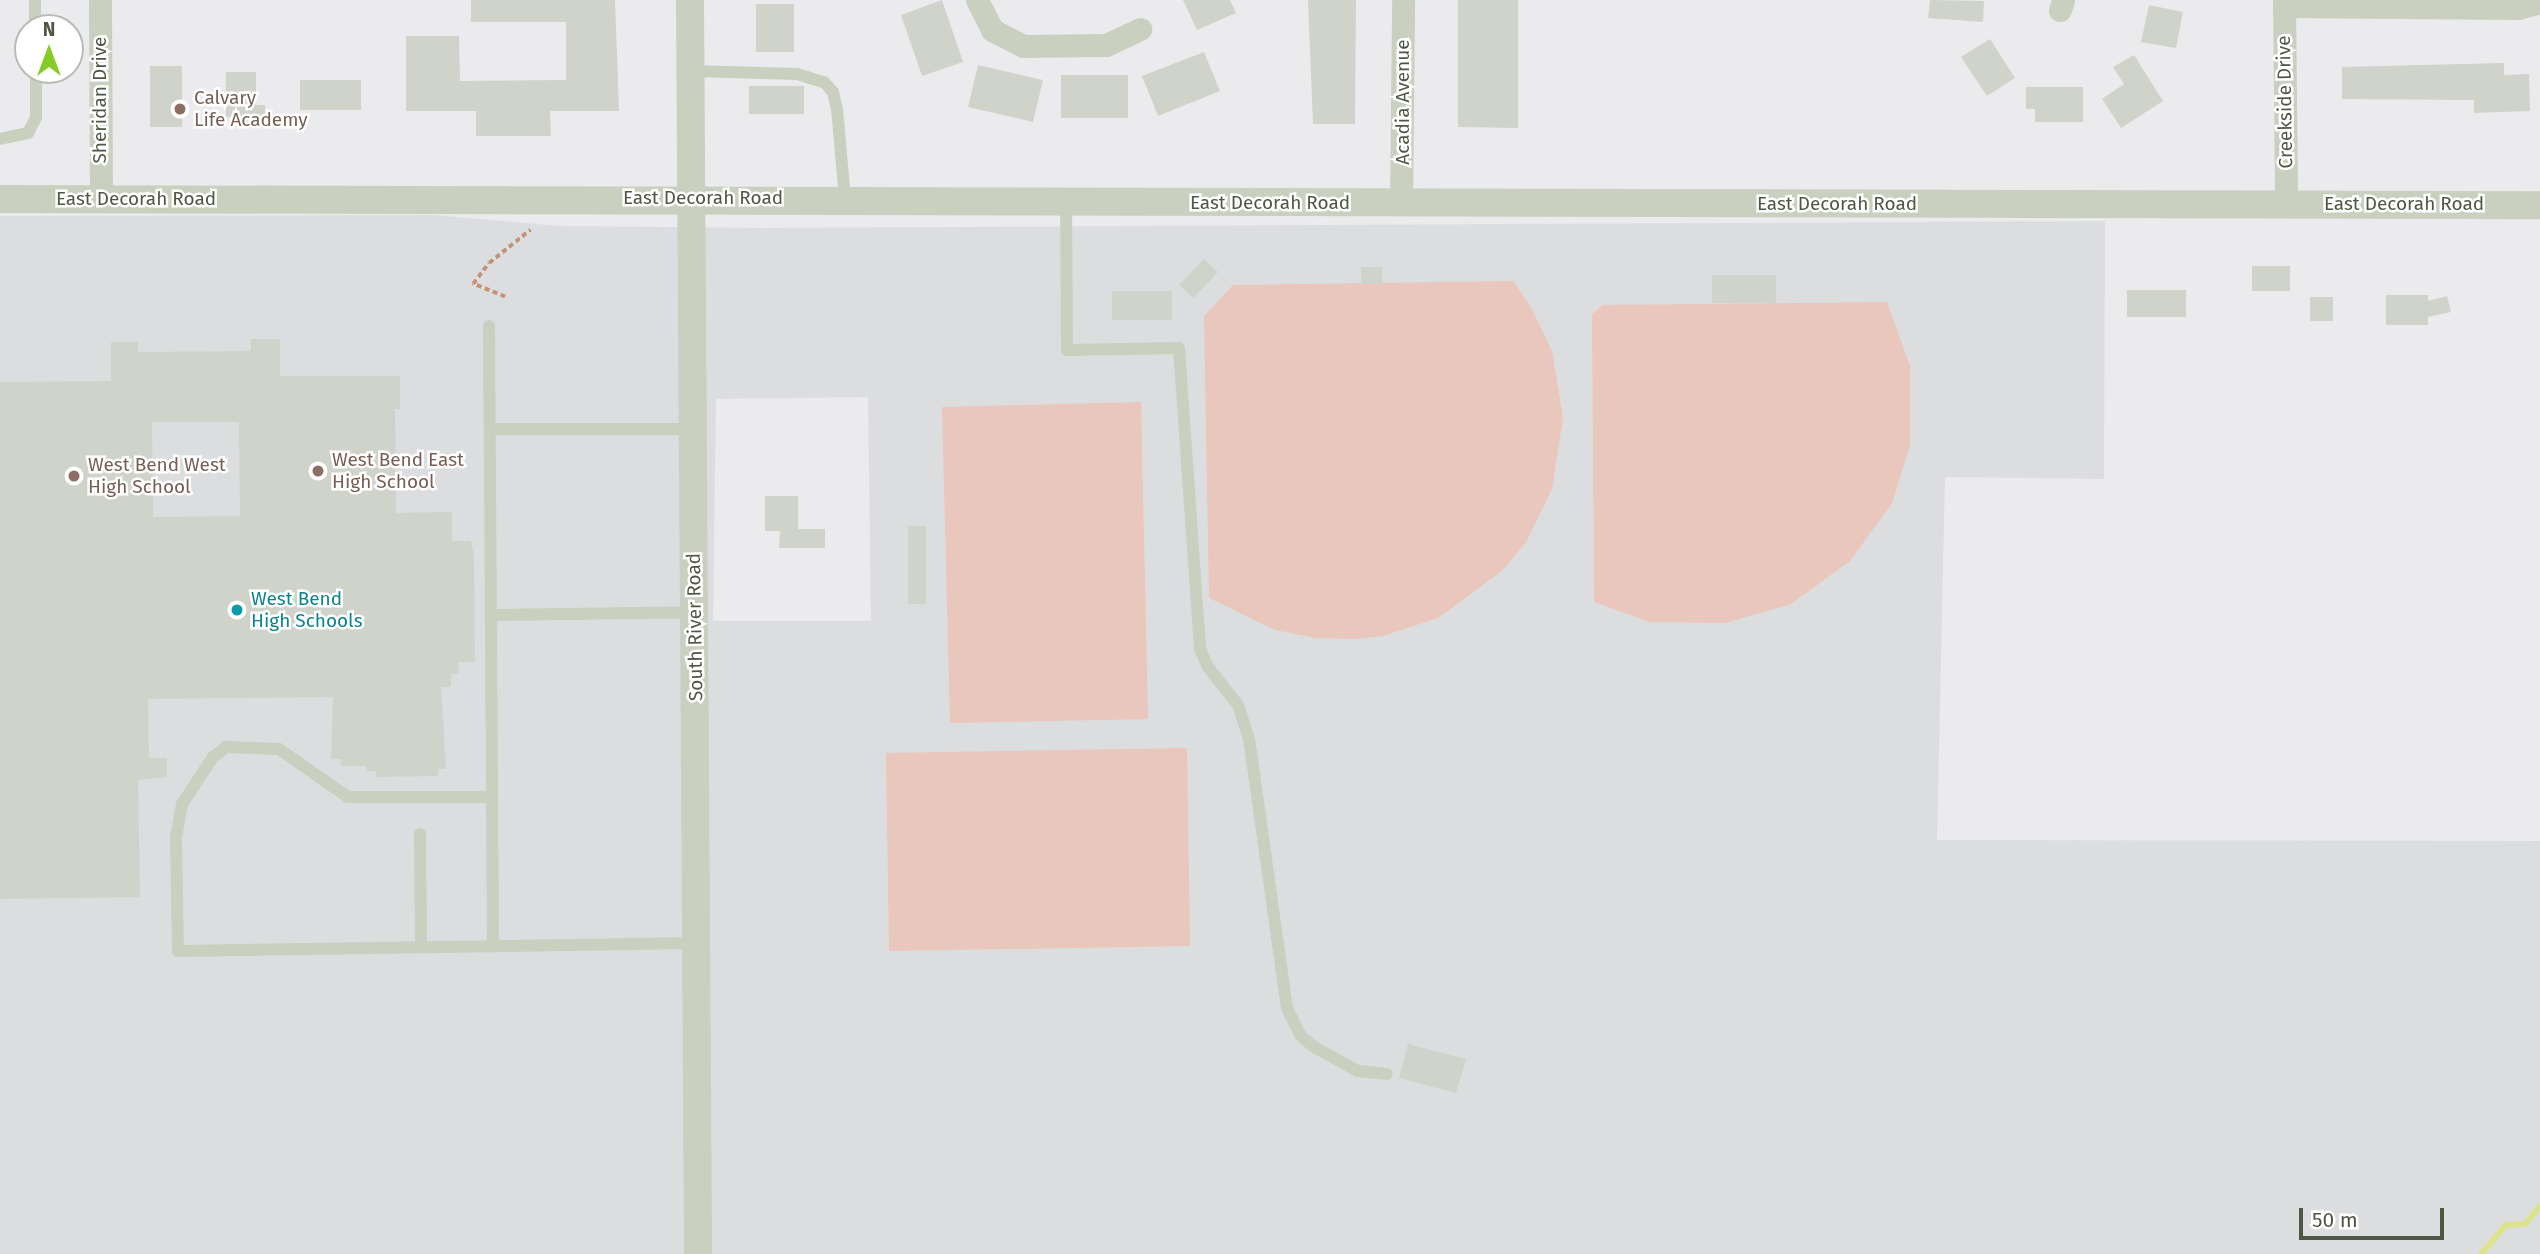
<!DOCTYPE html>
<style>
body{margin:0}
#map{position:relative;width:2540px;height:1254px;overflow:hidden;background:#ebebee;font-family:"Fira Sans",sans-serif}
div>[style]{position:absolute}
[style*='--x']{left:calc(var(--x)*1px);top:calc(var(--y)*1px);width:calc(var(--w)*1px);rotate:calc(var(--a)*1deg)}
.education>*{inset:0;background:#dcdddf}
.green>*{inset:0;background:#e9c7bc}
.stream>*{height:6px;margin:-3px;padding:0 3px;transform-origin:3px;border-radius:3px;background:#dde38c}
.building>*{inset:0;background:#cfd3ca}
.path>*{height:3.5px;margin-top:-1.75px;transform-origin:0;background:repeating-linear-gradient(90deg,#c49377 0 5px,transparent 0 8.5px)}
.service>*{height:12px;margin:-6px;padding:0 6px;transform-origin:6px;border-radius:6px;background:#cad0bf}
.minor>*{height:23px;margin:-11.5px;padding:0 11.5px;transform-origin:11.5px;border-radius:11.5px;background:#cad0bf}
.tertiary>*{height:28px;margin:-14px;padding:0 14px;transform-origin:14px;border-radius:14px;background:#cad0bf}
.dots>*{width:19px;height:19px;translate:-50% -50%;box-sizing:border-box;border:4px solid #fff;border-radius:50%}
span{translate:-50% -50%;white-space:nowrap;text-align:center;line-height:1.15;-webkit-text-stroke:5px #fff;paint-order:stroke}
.education-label{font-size:19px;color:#785e54}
.left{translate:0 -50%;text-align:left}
.street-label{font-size:19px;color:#515745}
.culture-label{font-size:19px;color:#0d838f}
.north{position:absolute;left:14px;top:14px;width:70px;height:70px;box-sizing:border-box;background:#fff;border:2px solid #b9bcb5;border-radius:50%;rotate:0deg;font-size:19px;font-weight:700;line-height:28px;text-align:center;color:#515745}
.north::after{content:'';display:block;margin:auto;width:24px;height:32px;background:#86cb28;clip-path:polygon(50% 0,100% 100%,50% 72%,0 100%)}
.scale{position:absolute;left:2299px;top:1208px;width:145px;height:32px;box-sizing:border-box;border:4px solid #515745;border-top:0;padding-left:9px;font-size:21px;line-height:24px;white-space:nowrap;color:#515745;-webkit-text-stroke:5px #fff;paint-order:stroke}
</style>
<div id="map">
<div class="education">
<i style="clip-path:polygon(evenodd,433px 215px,559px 226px,759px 228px,2105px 221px,2104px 479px,1945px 477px,1937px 840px,2540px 841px,2540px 1254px,0 1254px,0 216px,433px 215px,868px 397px,871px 621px,713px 621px,716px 399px,868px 397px)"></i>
</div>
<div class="green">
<i style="clip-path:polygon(1513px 281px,1531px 307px,1552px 351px,1563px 418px,1552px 489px,1526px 542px,1502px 571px,1438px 618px,1383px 636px,1355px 639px,1316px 638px,1275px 630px,1209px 598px,1204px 316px,1233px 285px)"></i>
<i style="clip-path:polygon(1887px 302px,1910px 366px,1910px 445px,1892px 503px,1850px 561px,1791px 604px,1725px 623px,1649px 622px,1594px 602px,1592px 314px,1603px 305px)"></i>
<i style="clip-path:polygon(1141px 402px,1148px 719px,950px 723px,942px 407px)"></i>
<i style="clip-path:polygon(1187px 748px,1190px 946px,889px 951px,886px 753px)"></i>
</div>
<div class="stream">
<i style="--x:2481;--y:1254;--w:38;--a:-49"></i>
<i style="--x:2506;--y:1225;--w:19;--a:-3"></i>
<i style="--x:2525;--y:1224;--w:23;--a:-50"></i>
</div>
<div class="building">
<i style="clip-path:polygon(471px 0,615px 0,619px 111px,550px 111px,551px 136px,476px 136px,476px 111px,406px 111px,406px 36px,459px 36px,460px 81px,566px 80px,566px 22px,471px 22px)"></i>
<i style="clip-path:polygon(942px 0,963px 62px,922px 76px,901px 15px)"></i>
<i style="clip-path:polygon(1183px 0,1230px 0,1236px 13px,1197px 30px)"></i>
<i style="clip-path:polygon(1308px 0,1356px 0,1355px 124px,1313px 124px)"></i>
<i style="clip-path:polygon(1458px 0,1518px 0,1518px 128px,1458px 127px)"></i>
<i style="clip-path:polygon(1930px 0,1984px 1px,1983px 22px,1928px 18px)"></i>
<i style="clip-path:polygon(756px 4px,794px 4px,794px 52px,756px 52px)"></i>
<i style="clip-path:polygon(2149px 5px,2183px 12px,2176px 48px,2141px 42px)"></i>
<i style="clip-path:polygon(1990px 39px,2015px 78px,1987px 96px,1961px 57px)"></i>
<i style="clip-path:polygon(1204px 52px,1220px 91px,1158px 116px,1142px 76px)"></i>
<i style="clip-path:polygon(2134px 55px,2163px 101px,2121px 128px,2102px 99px,2124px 84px,2113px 67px)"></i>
<i style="clip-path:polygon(2504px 63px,2504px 75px,2529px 74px,2530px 111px,2474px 113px,2474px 100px,2342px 99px,2342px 67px)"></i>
<i style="clip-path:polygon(978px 65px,1043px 80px,1033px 122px,968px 107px)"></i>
<i style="clip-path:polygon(150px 66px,182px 66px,182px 127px,150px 127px)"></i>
<i style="clip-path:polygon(226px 72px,256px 72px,256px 105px,265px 105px,265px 128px,238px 128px,238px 117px,226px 117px)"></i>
<i style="clip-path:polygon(1061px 75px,1128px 75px,1128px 118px,1061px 118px)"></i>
<i style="clip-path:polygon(300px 80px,361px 80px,361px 110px,300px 110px)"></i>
<i style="clip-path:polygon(749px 86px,804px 86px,804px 114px,749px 114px)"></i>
<i style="clip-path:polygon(2026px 87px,2083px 87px,2083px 122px,2035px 122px,2035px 109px,2026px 109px)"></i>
<i style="clip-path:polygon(1204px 259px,1218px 272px,1193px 298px,1179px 285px)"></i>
<i style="clip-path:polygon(2252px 266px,2290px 266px,2290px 291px,2252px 291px)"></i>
<i style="clip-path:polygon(1361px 267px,1382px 267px,1382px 284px,1361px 284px)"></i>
<i style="clip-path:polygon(1712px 275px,1776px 275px,1776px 303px,1712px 303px)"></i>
<i style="clip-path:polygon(2127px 290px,2186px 290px,2186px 317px,2127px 317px)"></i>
<i style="clip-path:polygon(1112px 291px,1172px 291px,1172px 320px,1112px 320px)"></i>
<i style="clip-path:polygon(2386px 295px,2428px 295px,2428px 301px,2447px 296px,2451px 312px,2428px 317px,2428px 325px,2386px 325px)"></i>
<i style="clip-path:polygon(2310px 297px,2333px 297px,2333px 321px,2310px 321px)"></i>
<i style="clip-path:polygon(evenodd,251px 339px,280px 339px,280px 376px,400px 376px,400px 409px,395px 409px,396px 513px,452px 512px,452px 541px,471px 541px,474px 557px,475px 662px,458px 662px,459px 674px,451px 674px,451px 687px,441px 687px,446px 769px,438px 769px,438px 776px,376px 777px,376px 771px,366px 771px,366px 766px,341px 766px,341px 759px,331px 759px,333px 697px,148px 699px,149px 758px,167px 758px,167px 777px,138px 780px,140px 897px,0 899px,0 382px,111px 381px,111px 342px,138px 342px,138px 352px,251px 351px,251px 339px,152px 422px,239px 422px,240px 516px,153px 517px,152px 422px)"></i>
<i style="clip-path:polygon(765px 496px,798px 496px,798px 529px,825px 529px,825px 548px,779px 548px,780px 531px,765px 531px)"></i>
<i style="clip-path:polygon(908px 526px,926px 526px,926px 604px,908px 604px)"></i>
<i style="clip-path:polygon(1408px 1044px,1466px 1059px,1456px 1093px,1399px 1078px)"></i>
</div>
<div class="path">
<i style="--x:505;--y:297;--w:35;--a:-158"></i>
<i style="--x:473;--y:284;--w:26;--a:-53"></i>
<i style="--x:489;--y:263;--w:53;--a:-38.8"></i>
</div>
<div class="service">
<i style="--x:35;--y:0;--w:28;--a:90"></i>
<i style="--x:691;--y:71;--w:106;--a:1.6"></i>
<i style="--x:797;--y:74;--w:28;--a:17"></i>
<i style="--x:824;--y:82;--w:13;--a:48"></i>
<i style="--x:833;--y:92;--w:17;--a:77"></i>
<i style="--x:837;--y:109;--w:90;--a:84.9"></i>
<i style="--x:0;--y:139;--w:29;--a:-12"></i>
<i style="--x:28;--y:133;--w:18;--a:-63"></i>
<i style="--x:36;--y:117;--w:47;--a:-90"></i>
<i style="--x:1066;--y:202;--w:148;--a:89.6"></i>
<i style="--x:1067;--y:350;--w:112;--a:-1"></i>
<i style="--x:1179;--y:348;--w:302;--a:86"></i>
<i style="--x:1200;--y:649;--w:20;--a:66"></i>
<i style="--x:1208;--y:667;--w:48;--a:51.7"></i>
<i style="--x:1238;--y:705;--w:35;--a:72"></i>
<i style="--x:1249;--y:738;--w:273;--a:82"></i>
<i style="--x:1287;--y:1008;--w:30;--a:64"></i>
<i style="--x:1300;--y:1035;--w:18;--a:41"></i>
<i style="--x:1314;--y:1047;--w:50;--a:28.6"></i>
<i style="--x:1358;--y:1071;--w:29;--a:6"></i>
<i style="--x:489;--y:326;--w:618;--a:89.63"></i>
<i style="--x:490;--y:429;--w:202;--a:0"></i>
<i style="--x:491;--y:615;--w:204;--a:-0.8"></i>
<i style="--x:492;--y:797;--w:144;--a:180"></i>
<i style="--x:348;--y:797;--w:84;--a:-145.2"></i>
<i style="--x:279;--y:749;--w:53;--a:-177.8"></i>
<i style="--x:226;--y:747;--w:16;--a:142"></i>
<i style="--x:213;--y:757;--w:56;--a:123.4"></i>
<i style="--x:182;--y:804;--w:34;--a:100"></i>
<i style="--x:176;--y:837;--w:114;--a:89"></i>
<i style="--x:178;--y:951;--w:518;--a:-0.88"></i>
<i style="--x:420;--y:834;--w:112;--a:89.5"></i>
</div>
<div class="minor">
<i style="--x:100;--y:0;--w:199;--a:89.7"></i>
<i style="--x:977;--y:0;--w:34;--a:63"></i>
<i style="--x:992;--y:30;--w:35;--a:27"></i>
<i style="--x:1023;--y:46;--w:83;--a:-0.7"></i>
<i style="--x:1106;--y:45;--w:38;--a:-25"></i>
<i style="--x:2284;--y:0;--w:204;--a:89.4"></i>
<i style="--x:2284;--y:6;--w:234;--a:0.5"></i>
<i style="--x:2518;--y:8;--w:23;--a:-15"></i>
<i style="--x:2060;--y:10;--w:10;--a:-73"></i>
<i style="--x:1401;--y:204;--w:204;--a:-89.4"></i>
</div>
<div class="tertiary">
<i style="--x:690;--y:0;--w:1254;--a:89.63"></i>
<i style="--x:0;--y:199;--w:2540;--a:0.14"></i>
</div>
<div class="dots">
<i style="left:180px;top:109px;background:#8d6e63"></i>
<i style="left:318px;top:471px;background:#8d6e63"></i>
<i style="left:74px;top:476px;background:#8d6e63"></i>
<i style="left:237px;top:610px;background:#0f9aa8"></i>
</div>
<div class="education-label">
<span class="left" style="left:194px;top:109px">Calvary<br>Life Academy</span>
<span class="left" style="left:332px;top:471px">West Bend East<br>High School</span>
<span class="left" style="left:88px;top:476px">West Bend West<br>High School</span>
</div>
<div class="street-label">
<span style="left:100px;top:100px;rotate:-90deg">Sheridan Drive</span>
<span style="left:1403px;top:102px;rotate:-90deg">Acadia Avenue</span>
<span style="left:2285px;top:102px;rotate:-91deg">Creekside Drive</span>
<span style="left:703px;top:198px">East Decorah Road</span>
<span style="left:136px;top:199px">East Decorah Road</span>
<span style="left:1270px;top:203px">East Decorah Road</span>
<span style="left:1837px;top:204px">East Decorah Road</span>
<span style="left:2404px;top:204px">East Decorah Road</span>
<span style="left:695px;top:627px;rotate:-91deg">South River Road</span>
</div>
<div class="culture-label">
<span class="left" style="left:251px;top:610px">West Bend<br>High Schools</span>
</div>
<div class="north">N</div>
<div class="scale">50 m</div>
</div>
